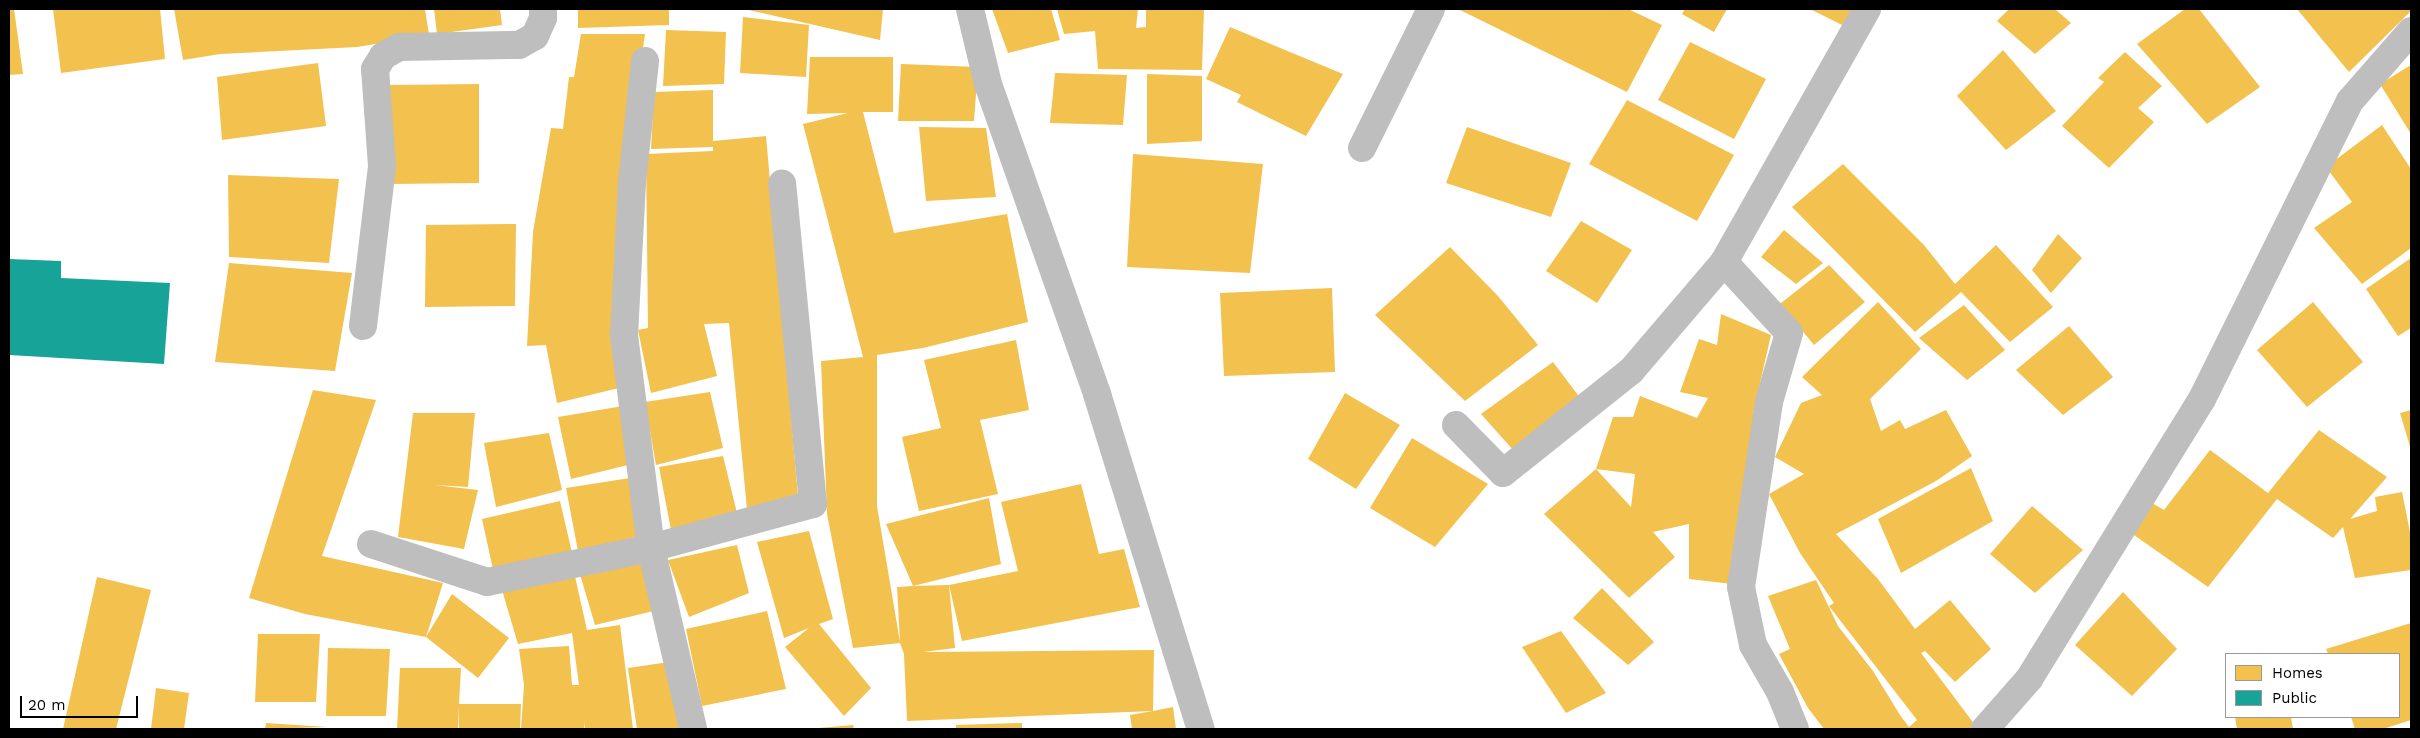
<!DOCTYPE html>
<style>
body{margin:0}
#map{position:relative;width:2420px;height:738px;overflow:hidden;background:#fff;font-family:"Work Sans",sans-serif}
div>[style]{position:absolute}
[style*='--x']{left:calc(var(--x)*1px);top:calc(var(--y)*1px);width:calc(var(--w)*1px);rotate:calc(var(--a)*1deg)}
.homes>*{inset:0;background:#f2c14e}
.public>*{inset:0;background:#17a398}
.minor>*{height:28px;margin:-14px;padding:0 14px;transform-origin:14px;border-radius:14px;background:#bebebe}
span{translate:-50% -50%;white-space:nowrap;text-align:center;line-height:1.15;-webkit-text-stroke:5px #fff;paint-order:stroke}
.frame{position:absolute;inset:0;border:10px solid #000;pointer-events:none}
.legend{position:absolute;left:2225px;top:653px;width:175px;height:65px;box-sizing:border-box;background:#fff;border:1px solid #999;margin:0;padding:6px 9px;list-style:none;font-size:15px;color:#000}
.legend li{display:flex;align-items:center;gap:10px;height:25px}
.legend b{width:25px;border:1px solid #999}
.scale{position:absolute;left:20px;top:696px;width:118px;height:22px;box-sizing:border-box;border:2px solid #000;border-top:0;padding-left:6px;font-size:15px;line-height:18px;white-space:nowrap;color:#000;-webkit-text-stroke:4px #fff;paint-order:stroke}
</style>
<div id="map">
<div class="homes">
<i style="clip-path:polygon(9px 9px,14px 9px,23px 74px,9px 75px)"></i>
<i style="clip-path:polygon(53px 9px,160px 9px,165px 59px,61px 73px)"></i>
<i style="clip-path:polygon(174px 9px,425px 9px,429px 35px,357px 47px,220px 54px,183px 60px)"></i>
<i style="clip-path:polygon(434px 9px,500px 9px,502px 25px,437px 34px)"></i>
<i style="clip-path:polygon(578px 9px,669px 9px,669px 25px,578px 28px)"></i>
<i style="clip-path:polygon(749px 9px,883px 9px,880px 40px,749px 10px)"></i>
<i style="clip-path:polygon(992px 9px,1051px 9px,1060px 40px,1008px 53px)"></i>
<i style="clip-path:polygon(1057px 9px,1138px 9px,1136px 28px,1146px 27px,1146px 9px,1204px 9px,1202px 70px,1098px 69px,1095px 31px,1064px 34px)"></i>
<i style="clip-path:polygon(1458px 9px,1628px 9px,1662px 25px,1627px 92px)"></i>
<i style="clip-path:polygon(1685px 9px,1727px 9px,1714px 32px,1682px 14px)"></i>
<i style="clip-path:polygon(1810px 9px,1852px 9px,1842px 25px)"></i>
<i style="clip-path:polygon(2009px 9px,2055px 9px,2071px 23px,2035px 54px,1997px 21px)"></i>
<i style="clip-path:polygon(2185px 9px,2199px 9px,2260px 87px,2207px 124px,2137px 44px)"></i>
<i style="clip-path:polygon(2297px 9px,2411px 9px,2411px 11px,2349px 72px)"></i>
<i style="clip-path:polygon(743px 17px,809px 25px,806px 77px,740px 73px)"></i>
<i style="clip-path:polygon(1230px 27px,1343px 74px,1306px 136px,1237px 102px,1241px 95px,1206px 79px)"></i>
<i style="clip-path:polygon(666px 30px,726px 32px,724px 84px,663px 86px)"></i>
<i style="clip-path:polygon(581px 34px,645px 34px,639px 77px,623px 387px,557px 403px,546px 345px,527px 346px,533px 232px,551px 128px,563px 129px,569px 77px,574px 77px)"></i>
<i style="clip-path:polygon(1690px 42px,1766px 79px,1734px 139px,1658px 100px)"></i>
<i style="clip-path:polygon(2003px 50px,2056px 111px,2006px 150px,1957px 96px)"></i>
<i style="clip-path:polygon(2125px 52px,2162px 86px,2138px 108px,2154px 122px,2109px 168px,2062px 126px,2104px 82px,2098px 78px)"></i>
<i style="clip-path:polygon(810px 57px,893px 57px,893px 112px,863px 112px,894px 233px,1007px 214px,1028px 322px,923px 348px,877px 355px,877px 506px,900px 642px,897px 587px,913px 586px,886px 524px,989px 498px,1001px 564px,913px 586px,949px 585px,955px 648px,923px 652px,1154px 650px,1153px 711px,1173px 707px,1176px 729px,1132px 729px,1130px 715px,1153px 711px,907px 721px,904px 654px,900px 643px,853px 648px,827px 514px,821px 361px,863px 357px,803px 124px,848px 113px,807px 114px)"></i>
<i style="clip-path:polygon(318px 63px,326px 126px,222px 140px,217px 77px)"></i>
<i style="clip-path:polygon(901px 64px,978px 67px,974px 121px,898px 121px)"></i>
<i style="clip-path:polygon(2411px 65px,2411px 134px,2380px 84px)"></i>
<i style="clip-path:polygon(1055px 73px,1127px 75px,1123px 125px,1050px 123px)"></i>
<i style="clip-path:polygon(1147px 74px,1202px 76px,1202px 141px,1147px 144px)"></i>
<i style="clip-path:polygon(479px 84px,479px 183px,390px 184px,389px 85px)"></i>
<i style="clip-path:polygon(713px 90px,713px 141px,766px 136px,798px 496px,747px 509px,729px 323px,704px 324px,717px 376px,651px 393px,638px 330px,648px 328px,646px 154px,713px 151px,713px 147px,651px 149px,654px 92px)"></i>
<i style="clip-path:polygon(1627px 100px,1734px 155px,1697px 221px,1589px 164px)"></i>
<i style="clip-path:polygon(2382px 125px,2411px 169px,2411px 248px,2362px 284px,2314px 228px,2352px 202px,2326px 167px)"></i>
<i style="clip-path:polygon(919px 127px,986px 128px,996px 197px,926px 201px)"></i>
<i style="clip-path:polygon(1467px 127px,1571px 163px,1551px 217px,1446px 183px)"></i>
<i style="clip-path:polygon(1133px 154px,1263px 164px,1250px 273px,1127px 267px)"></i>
<i style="clip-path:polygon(1843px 164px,1924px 245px,1955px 284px,1996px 245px,2053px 307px,2010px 342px,1961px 292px,1915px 332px,1792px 207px)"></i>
<i style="clip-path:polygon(228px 175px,339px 179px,329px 263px,229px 257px)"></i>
<i style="clip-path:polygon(1581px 221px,1632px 250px,1597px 303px,1546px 271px)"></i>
<i style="clip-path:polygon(516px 224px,515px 306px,425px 307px,426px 225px)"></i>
<i style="clip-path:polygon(1784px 230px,1823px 263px,1796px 284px,1761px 257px)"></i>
<i style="clip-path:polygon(2058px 234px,2082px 258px,2051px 293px,2032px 270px)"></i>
<i style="clip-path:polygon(1450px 247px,1498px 296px,1538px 345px,1465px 401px,1375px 315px)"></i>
<i style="clip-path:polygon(2411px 258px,2411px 328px,2398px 336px,2366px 289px)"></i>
<i style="clip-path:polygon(229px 263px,352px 273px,335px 371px,215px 362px)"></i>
<i style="clip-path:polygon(1829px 265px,1865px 302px,1814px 345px,1780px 304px)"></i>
<i style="clip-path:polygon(1332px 288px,1335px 372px,1224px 376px,1220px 293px)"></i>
<i style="clip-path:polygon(1878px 302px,1921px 349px,1870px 399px,1881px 431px,1900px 420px,1905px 429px,1946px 410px,1972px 456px,1936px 481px,1836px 534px,1878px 579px,1915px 629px,1950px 600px,1991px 649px,1955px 682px,1925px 651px,1921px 653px,1975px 725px,1971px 729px,1824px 729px,1808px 708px,1779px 654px,1790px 649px,1768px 596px,1816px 580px,1838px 626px,1873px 671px,1900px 715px,1909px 727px,1917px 720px,1829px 606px,1834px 603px,1800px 553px,1769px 494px,1804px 474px,1775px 457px,1801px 403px,1822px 395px,1802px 377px)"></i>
<i style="clip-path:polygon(2313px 302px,2363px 362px,2307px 407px,2257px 350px)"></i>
<i style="clip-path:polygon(1964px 305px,2005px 350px,1967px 380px,1919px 338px)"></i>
<i style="clip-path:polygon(1721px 314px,1771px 335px,1753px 414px,1767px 418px,1732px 584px,1689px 579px,1689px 524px,1653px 532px,1675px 557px,1629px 598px,1544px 514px,1596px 469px,1631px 507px,1635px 474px,1596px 469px,1613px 417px,1633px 417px,1640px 396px,1697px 418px,1708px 398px,1680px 392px,1699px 339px,1717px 345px)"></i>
<i style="clip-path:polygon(2069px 326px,2113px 377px,2063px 415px,2016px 370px)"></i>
<i style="clip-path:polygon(1016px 340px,1029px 410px,980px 420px,998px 494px,919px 511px,902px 437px,941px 428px,924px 360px)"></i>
<i style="clip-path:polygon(1553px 362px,1587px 407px,1514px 451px,1481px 414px)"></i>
<i style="clip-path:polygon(313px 390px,376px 400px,322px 556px,443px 583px,426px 637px,452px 594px,509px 638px,478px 678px,426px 637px,305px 614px,249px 598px)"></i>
<i style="clip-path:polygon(710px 392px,723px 448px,656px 465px,645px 402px)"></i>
<i style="clip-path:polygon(1345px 393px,1400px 425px,1356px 489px,1308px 459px)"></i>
<i style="clip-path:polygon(623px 406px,636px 463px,571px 479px,558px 417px)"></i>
<i style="clip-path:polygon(2411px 410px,2411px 450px,2400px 413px)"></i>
<i style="clip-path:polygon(413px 413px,475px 413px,468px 487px,435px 485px,478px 490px,464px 549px,398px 537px)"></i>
<i style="clip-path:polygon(2319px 430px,2387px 477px,2350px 519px,2377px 511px,2375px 497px,2402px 492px,2411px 537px,2411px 570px,2355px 578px,2343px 527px,2333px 538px,2277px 499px,2208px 587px,2134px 535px,2152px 503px,2164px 510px,2210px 450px,2268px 493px)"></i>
<i style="clip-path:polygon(549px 433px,562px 490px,496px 507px,484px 443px)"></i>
<i style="clip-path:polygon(1412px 438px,1488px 484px,1435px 547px,1370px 508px)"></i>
<i style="clip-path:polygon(723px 456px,737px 513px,671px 530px,659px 467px)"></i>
<i style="clip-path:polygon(1971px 468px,1993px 521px,1901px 573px,1878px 519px)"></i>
<i style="clip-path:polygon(630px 478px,644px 535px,578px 551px,566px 488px)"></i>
<i style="clip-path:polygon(1081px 484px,1099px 554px,1124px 549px,1140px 607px,962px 641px,949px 585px,1018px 571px,1001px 502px)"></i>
<i style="clip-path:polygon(560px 501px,573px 557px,494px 574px,482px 519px)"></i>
<i style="clip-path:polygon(2032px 506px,2083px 550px,2035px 593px,1990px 554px)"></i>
<i style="clip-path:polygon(809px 531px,833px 619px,819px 624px,871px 688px,844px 716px,785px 647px,809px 628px,784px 638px,757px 542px)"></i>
<i style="clip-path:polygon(737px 545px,749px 593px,689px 617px,668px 560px)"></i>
<i style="clip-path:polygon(643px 556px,658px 610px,595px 625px,579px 571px)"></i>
<i style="clip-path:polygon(574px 572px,587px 630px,620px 625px,633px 729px,585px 729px,584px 722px,584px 729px,521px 729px,524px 685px,519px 649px,569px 646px,572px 685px,579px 685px,572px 633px,518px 644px,502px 590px)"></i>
<i style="clip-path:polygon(97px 577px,151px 590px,116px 729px,63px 729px)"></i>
<i style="clip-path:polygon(1602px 588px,1654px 642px,1628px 665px,1573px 618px)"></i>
<i style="clip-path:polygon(2123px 592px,2177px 649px,2132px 696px,2075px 645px)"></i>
<i style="clip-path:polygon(767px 611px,786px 689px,702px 706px,686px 629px)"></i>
<i style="clip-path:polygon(2411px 623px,2411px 720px,2383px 729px,2355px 729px,2351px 717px,2399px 717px,2399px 654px,2328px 654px,2326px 649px)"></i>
<i style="clip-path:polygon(1561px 631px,1606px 693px,1566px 713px,1522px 647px)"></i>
<i style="clip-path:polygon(258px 634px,320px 634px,316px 702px,255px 702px)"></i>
<i style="clip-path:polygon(328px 648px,390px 649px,386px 716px,326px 716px)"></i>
<i style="clip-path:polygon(676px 661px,685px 729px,637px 729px,628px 668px)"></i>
<i style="clip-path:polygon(400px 668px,461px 668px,459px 704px,521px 704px,520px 729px,459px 729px,459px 706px,458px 729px,397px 729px)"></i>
<i style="clip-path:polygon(156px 688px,189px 693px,184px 729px,151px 729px)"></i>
<i style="clip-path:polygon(2235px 717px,2291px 717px,2293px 729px,2237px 729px)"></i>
<i style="clip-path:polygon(266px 723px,327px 727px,265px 729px)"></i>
<i style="clip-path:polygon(1022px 723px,1022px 729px,956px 729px,956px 725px)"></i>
<i style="clip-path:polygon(853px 725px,854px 729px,819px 729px,819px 728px)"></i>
</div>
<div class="public">
<i style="clip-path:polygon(9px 259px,61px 261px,61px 278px,170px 283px,164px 364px,9px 355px)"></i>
</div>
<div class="minor">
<i style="--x:970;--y:9;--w:77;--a:76.5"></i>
<i style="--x:988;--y:84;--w:329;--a:70.6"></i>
<i style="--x:1097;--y:394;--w:351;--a:72.8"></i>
<i style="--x:645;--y:61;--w:123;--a:96.1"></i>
<i style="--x:632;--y:183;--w:152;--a:93"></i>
<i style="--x:624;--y:335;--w:215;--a:82.8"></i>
<i style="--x:651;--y:548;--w:186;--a:76.9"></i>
<i style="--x:1362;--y:148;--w:155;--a:-63.6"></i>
<i style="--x:1724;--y:262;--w:96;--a:47.5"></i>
<i style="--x:1789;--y:333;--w:72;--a:106.2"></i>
<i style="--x:1769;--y:402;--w:187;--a:98.6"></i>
<i style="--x:1741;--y:587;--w:59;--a:78.3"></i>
<i style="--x:1753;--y:645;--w:54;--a:60.1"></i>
<i style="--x:1780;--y:692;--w:40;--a:68"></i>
<i style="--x:363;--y:326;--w:161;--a:-83.2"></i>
<i style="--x:382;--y:166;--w:97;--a:-94.1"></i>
<i style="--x:375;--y:69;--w:15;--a:-58"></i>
<i style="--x:383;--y:56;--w:18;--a:-29"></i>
<i style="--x:399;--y:47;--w:120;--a:-1"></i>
<i style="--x:519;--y:45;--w:18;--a:-29"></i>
<i style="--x:535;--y:36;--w:20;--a:-66"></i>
<i style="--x:543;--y:18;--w:9;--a:-90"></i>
<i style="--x:1456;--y:425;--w:67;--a:45.6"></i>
<i style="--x:1503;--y:473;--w:164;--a:-38.6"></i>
<i style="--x:1631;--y:371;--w:143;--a:-49.5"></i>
<i style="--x:1724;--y:262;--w:291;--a:-60.5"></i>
<i style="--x:371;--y:544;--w:122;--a:18.1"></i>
<i style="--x:487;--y:582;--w:167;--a:-11.7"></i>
<i style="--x:651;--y:548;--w:168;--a:-15.2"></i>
<i style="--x:813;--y:504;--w:322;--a:-95.5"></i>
<i style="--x:1985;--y:729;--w:67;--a:-48.7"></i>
<i style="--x:2029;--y:679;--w:329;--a:-58.3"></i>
<i style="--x:2202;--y:399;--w:333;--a:-63.6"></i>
<i style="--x:2350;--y:101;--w:93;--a:-48.9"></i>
</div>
<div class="frame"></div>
<ul class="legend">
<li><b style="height:14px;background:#f2c14e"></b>Homes</li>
<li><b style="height:14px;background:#17a398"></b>Public</li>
</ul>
<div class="scale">20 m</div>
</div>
